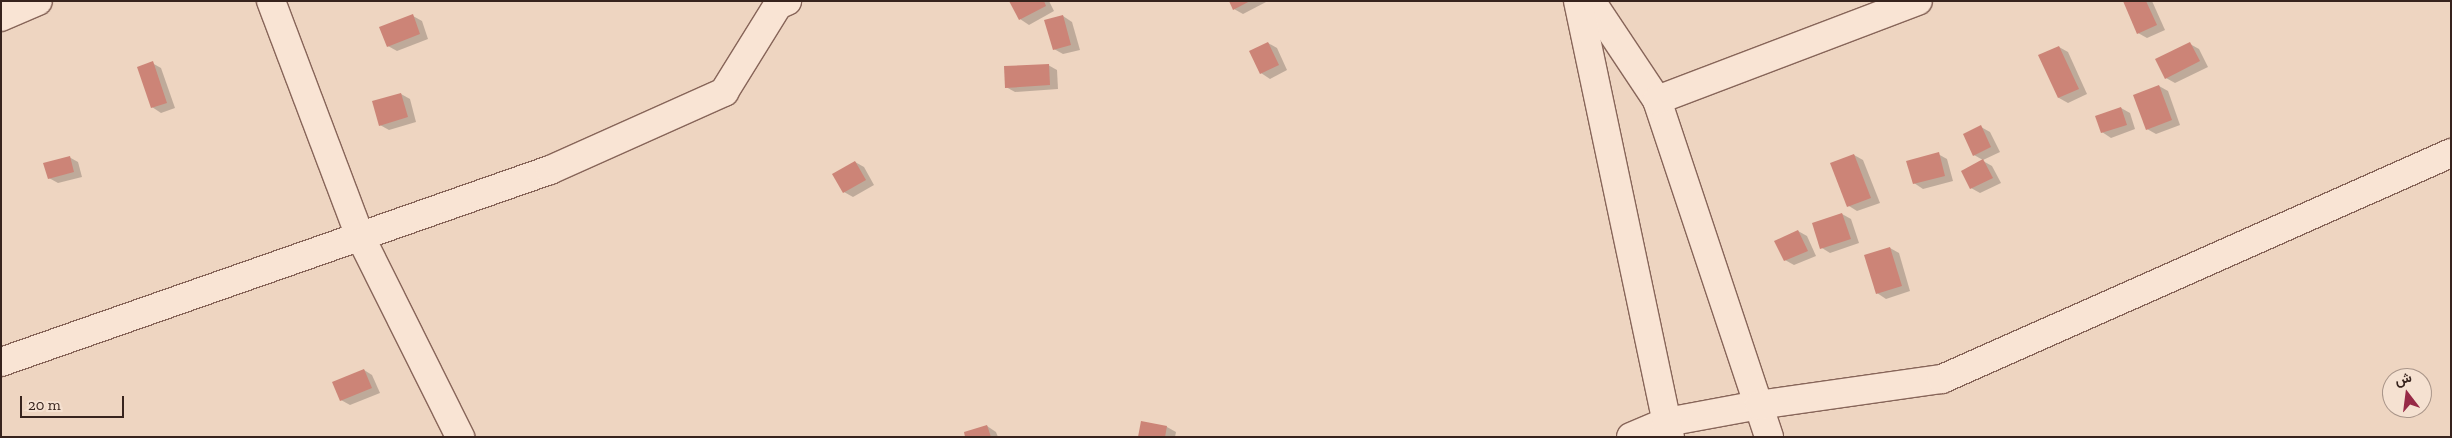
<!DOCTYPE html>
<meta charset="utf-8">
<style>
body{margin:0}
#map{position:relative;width:2452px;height:438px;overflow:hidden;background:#eed5c1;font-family:"Zilla Slab",Vazirmatn,serif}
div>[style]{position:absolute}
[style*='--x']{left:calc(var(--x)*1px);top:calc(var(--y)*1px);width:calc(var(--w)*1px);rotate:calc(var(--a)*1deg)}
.shadow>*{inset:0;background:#0003}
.building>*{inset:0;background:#cc8477}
.roads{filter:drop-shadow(1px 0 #876559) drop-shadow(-1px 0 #876559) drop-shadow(0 1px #876559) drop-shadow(0 -1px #876559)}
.minor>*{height:28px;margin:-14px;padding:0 14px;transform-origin:14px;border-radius:14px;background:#f9e4d4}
.tertiary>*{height:28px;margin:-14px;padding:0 14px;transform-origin:14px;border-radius:14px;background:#f9e4d4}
span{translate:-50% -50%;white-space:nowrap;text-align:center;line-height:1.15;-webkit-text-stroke:4px #f5e1d1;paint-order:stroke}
.frame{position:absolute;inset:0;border:2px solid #37231d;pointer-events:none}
.north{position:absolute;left:2382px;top:368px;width:50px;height:50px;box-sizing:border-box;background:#f5e1d1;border:1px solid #a99589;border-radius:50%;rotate:345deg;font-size:14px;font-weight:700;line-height:20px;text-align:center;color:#37231d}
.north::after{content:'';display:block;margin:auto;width:18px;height:22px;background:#972946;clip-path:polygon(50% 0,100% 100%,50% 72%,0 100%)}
.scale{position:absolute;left:20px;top:396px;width:104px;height:22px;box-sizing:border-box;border:2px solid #37231d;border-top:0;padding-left:6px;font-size:15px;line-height:18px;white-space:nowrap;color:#37231d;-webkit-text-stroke:4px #f5e1d1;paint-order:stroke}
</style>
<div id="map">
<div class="shadow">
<i style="clip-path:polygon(1011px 1px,1049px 1px,1054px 11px,1029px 25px,1020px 19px)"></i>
<i style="clip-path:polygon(1230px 1px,1268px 1px,1243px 14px,1234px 9px)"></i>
<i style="clip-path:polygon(2125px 1px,2152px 1px,2165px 30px,2147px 38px,2138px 33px)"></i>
<i style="clip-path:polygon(413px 16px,422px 21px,428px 39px,397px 51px,388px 46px)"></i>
<i style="clip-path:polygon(1063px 16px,1072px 22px,1080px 50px,1063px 54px,1054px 49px)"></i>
<i style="clip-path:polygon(1268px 43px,1277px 48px,1287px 70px,1270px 79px,1261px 73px,1251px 52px)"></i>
<i style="clip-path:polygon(2190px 44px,2199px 49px,2208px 67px,2175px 83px,2166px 78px)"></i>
<i style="clip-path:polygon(2059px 47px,2068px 52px,2087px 94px,2068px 103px,2059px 98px)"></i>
<i style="clip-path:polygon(152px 63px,161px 68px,175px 108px,161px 113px,152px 107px)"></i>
<i style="clip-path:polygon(1048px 65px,1057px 70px,1058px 89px,1015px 92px,1006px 87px)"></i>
<i style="clip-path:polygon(2159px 86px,2168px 91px,2180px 125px,2156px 134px,2147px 129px)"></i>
<i style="clip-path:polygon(401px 94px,410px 99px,416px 122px,389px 130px,380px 125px)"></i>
<i style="clip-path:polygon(2121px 108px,2130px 113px,2135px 129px,2111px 138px,2102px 132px)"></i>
<i style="clip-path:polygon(1981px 127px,1990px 132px,2000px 152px,1983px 160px,1974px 155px)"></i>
<i style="clip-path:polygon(1938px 154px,1947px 159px,1953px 181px,1923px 189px,1914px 183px)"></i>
<i style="clip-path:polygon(1854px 155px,1863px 160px,1880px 203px,1857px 211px,1849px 206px)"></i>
<i style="clip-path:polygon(69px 157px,78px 162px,82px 177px,58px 183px,49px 178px)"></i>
<i style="clip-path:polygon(1983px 161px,1992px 166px,2001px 183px,1980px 193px,1971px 188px)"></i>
<i style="clip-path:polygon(855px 162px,864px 167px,874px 185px,853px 197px,844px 192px)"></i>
<i style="clip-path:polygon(1842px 214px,1851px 219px,1859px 243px,1830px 253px,1822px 248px)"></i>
<i style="clip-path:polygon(1798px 231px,1807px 236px,1816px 256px,1794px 265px,1785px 260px)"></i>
<i style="clip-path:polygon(1890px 248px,1899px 253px,1910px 291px,1886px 299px,1877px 293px)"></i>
<i style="clip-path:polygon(364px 370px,372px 375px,380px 393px,350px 405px,341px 400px)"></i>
<i style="clip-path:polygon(1142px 422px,1167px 427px,1176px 432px,1175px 437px,1140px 437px)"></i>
<i style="clip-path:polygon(987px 426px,996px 432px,998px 437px,967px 437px)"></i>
</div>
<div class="building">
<i style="clip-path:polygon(1009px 1px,1044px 1px,1046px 6px,1019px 20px)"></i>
<i style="clip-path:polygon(1229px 1px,1250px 1px,1233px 10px)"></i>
<i style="clip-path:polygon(2123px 1px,2146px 1px,2157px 25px,2137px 34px)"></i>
<i style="clip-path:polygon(413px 14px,420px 34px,387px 47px,379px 27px)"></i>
<i style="clip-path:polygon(1063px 15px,1071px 45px,1053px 50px,1044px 20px)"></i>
<i style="clip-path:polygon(1268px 42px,1279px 65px,1260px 74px,1249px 51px)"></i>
<i style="clip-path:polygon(2190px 42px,2200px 61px,2165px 79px,2155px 59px)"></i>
<i style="clip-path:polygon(2059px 46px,2079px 89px,2058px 98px,2038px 55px)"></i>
<i style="clip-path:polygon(153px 61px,167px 103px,151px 108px,137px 67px)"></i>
<i style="clip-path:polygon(1049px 64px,1050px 85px,1005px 88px,1004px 66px)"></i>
<i style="clip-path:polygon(2159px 85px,2172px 120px,2146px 130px,2133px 95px)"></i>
<i style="clip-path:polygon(401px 93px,408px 117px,379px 126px,372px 101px)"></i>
<i style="clip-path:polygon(2121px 107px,2127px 125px,2101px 133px,2095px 116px)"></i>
<i style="clip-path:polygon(1981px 125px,1991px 147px,1973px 156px,1963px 134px)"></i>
<i style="clip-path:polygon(1939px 152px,1945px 176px,1913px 184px,1906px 161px)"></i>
<i style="clip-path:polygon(1854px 154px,1871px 198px,1847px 207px,1830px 163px)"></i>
<i style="clip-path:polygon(70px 156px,74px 172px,48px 179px,43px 163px)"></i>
<i style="clip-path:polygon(1983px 159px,1993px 178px,1970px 189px,1961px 171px)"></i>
<i style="clip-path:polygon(855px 161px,866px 180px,843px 193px,832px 174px)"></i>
<i style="clip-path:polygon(1842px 213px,1851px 239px,1820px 249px,1812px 223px)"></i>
<i style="clip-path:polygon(1798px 230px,1808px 251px,1784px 261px,1774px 241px)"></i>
<i style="clip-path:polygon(1890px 247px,1902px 286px,1876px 294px,1864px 255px)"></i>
<i style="clip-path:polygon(364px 369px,372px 388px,340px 401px,332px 382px)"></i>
<i style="clip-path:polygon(1141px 421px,1167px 426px,1165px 437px,1138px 437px)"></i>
<i style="clip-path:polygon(987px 425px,991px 437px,965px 437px,964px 432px)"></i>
</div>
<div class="roads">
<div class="minor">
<i style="--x:271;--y:1;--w:251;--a:69.3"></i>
<i style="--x:360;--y:236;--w:225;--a:63.5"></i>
<i style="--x:1591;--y:1;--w:119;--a:56.3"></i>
<i style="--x:1657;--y:100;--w:355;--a:71.6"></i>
<i style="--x:1;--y:17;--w:40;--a:-23.4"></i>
<i style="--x:1657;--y:100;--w:279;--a:-20.8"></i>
<i style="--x:1;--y:362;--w:582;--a:-19.28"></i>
<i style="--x:550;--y:170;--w:191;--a:-24.1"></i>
<i style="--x:724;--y:92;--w:102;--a:-58.2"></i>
<i style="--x:778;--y:5;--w:10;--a:-24"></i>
<i style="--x:1631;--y:437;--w:39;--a:-23"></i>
<i style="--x:1667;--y:422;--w:94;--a:-10.5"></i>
<i style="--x:1759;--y:405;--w:185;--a:-8.1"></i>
<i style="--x:1942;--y:379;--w:557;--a:-23.94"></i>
</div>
<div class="tertiary">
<i style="--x:1578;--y:1;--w:446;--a:78.1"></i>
</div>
</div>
<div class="frame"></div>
<div class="north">ش</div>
<div class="scale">20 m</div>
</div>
